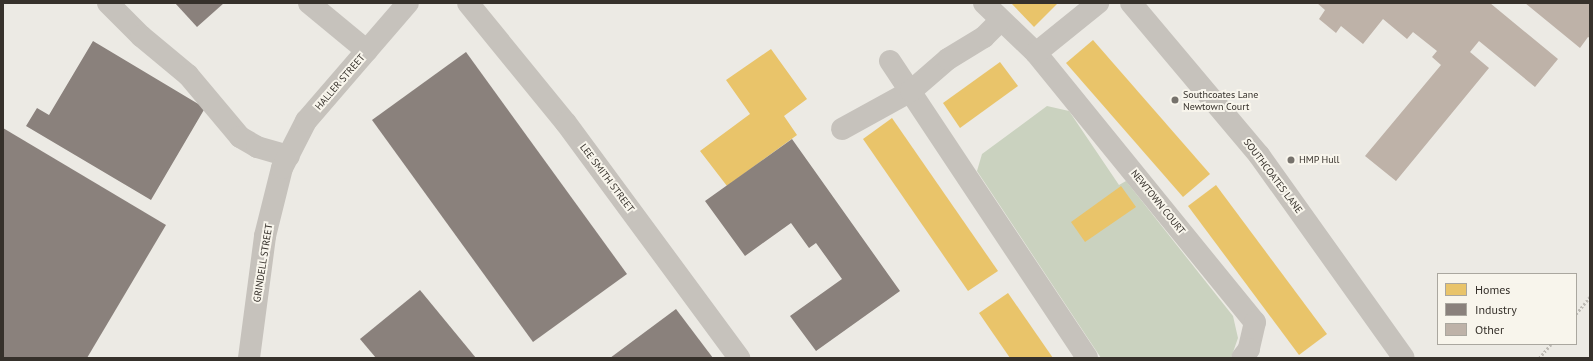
<!DOCTYPE html>
<style>
body{margin:0}
#map{position:relative;width:1593px;height:361px;overflow:hidden;background:#eceae4;font-family:"PT Sans",sans-serif}
div>[style]{position:absolute}
[style*='--x']{left:calc(var(--x)*1px);top:calc(var(--y)*1px);width:calc(var(--w)*1px);rotate:calc(var(--a)*1deg)}
.green>*{inset:0;background:#cad2bf}
.homes>*{inset:0;background:#e9c46a}
.industry>*{inset:0;background:#8a817c}
.building>*{inset:0;background:#beb2a8}
.path>*{height:2.5px;margin-top:-1.25px;transform-origin:0;background:repeating-linear-gradient(90deg,#bebbb5 0 2px,transparent 0 4px)}
.minor>*{height:22px;margin:-11px;padding:0 11px;transform-origin:11px;border-radius:11px;background:#c6c2bc}
.dots>*{width:11px;height:11px;translate:-50% -50%;box-sizing:border-box;border:2px solid #f8f5ec;border-radius:50%}
span{translate:-50% -50%;white-space:nowrap;text-align:center;line-height:1.15;-webkit-text-stroke:4px #f8f5ec;paint-order:stroke}
.street-label{font-size:10px;color:#36312b}
.poi-label{font-size:10px;color:#36312b}
.left{translate:0 -50%;text-align:left}
.frame{position:absolute;inset:0;border:4px solid #36312b;pointer-events:none}
.legend{position:absolute;left:1437px;top:273px;width:140px;height:72px;box-sizing:border-box;background:#f8f5ec;border:1px solid #aaa79f;margin:0;padding:5px 7px;list-style:none;font-size:12px;color:#36312b}
.legend li{display:flex;align-items:center;gap:8px;height:20px}
.legend b{width:20px;border:1px solid #aaa79f}
</style>
<div id="map">
<div class="green">
<i style="clip-path:polygon(1047px 106px,1069px 111px,1119px 185px,1126px 181px,1233px 316px,1238px 338px,1231px 358px,1101px 358px,977px 171px,982px 154px)"></i>
</div>
<div class="homes">
<i style="clip-path:polygon(1011px 3px,1058px 3px,1034px 27px)"></i>
<i style="clip-path:polygon(1093px 40px,1210px 174px,1183px 197px,1066px 63px)"></i>
<i style="clip-path:polygon(771px 49px,807px 99px,784px 116px,797px 135px,727px 186px,700px 151px,750px 114px,726px 80px)"></i>
<i style="clip-path:polygon(1000px 62px,1018px 86px,960px 128px,943px 103px)"></i>
<i style="clip-path:polygon(892px 118px,998px 271px,968px 291px,863px 139px)"></i>
<i style="clip-path:polygon(1216px 185px,1327px 334px,1299px 355px,1188px 206px)"></i>
<i style="clip-path:polygon(1121px 186px,1136px 207px,1085px 242px,1071px 222px)"></i>
<i style="clip-path:polygon(1008px 293px,1053px 358px,1010px 358px,979px 313px)"></i>
</div>
<div class="industry">
<i style="clip-path:polygon(175px 3px,224px 3px,197px 27px)"></i>
<i style="clip-path:polygon(93px 41px,205px 108px,151px 200px,26px 126px,37px 108px,49px 115px)"></i>
<i style="clip-path:polygon(466px 52px,627px 274px,533px 342px,372px 120px)"></i>
<i style="clip-path:polygon(3px 128px,166px 225px,87px 358px,3px 358px)"></i>
<i style="clip-path:polygon(792px 139px,900px 291px,816px 351px,790px 316px,842px 279px,816px 243px,809px 248px,791px 223px,745px 256px,705px 201px)"></i>
<i style="clip-path:polygon(420px 290px,476px 358px,376px 358px,360px 339px)"></i>
<i style="clip-path:polygon(676px 309px,713px 358px,610px 358px)"></i>
</div>
<div class="building">
<i style="clip-path:polygon(1317px 3px,1490px 3px,1558px 59px,1535px 87px,1479px 41px,1470px 52px,1489px 68px,1396px 181px,1365px 156px,1441px 65px,1432px 57px,1437px 51px,1413px 32px,1407px 39px,1383px 19px,1363px 44px,1341px 26px,1336px 33px,1319px 19px,1325px 10px)"></i>
<i style="clip-path:polygon(1525px 3px,1590px 3px,1590px 38px,1588px 37px,1580px 48px)"></i>
</div>
<div class="path">
<i style="--x:1576;--y:314;--w:22;--a:-51"></i>
<i style="--x:1539;--y:358;--w:18;--a:-49"></i>
</div>
<div class="minor">
<i style="--x:108;--y:3;--w:47;--a:45"></i>
<i style="--x:141;--y:36;--w:61;--a:39.7"></i>
<i style="--x:188;--y:75;--w:81;--a:50"></i>
<i style="--x:240;--y:137;--w:20;--a:30"></i>
<i style="--x:257;--y:147;--w:33;--a:16"></i>
<i style="--x:309;--y:3;--w:75;--a:39.6"></i>
<i style="--x:468;--y:3;--w:155;--a:50.8"></i>
<i style="--x:566;--y:123;--w:292;--a:53.6"></i>
<i style="--x:984;--y:3;--w:72;--a:43.9"></i>
<i style="--x:1036;--y:53;--w:347;--a:50.9"></i>
<i style="--x:1255;--y:322;--w:28;--a:103"></i>
<i style="--x:1249;--y:349;--w:11;--a:128"></i>
<i style="--x:1131;--y:3;--w:199;--a:49.9"></i>
<i style="--x:1259;--y:155;--w:249;--a:54.5"></i>
<i style="--x:1036;--y:53;--w:80;--a:-38.9"></i>
<i style="--x:890;--y:61;--w:356;--a:56.4"></i>
<i style="--x:842;--y:129;--w:79;--a:-28.8"></i>
<i style="--x:911;--y:91;--w:49;--a:-40.9"></i>
<i style="--x:948;--y:59;--w:42;--a:-31.4"></i>
<i style="--x:984;--y:37;--w:23;--a:-45"></i>
<i style="--x:249;--y:358;--w:123;--a:-82.5"></i>
<i style="--x:265;--y:236;--w:70;--a:-76"></i>
<i style="--x:282;--y:168;--w:53;--a:-62.9"></i>
<i style="--x:306;--y:121;--w:156;--a:-49.2"></i>
</div>
<div class="dots">
<i style="left:1175px;top:100px;background:#76726c"></i>
<i style="left:1291px;top:160px;background:#76726c"></i>
</div>
<div class="street-label">
<span style="left:340px;top:82px;rotate:-49deg">HALLER STREET</span>
<span style="left:1273px;top:176px;rotate:53deg">SOUTHCOATES LANE</span>
<span style="left:607px;top:178px;rotate:53deg">LEE SMITH STREET</span>
<span style="left:1158px;top:202px;rotate:51deg">NEWTOWN COURT</span>
<span style="left:263px;top:263px;rotate:-81deg">GRINDELL STREET</span>
</div>
<div class="poi-label">
<span class="left" style="left:1183px;top:100px">Southcoates Lane<br>Newtown Court</span>
<span class="left" style="left:1299px;top:160px">HMP Hull</span>
</div>
<div class="frame"></div>
<ul class="legend">
<li><b style="height:11px;background:#e9c46a"></b>Homes</li>
<li><b style="height:11px;background:#8a817c"></b>Industry</li>
<li><b style="height:11px;background:#beb2a8"></b>Other</li>
</ul>
</div>
